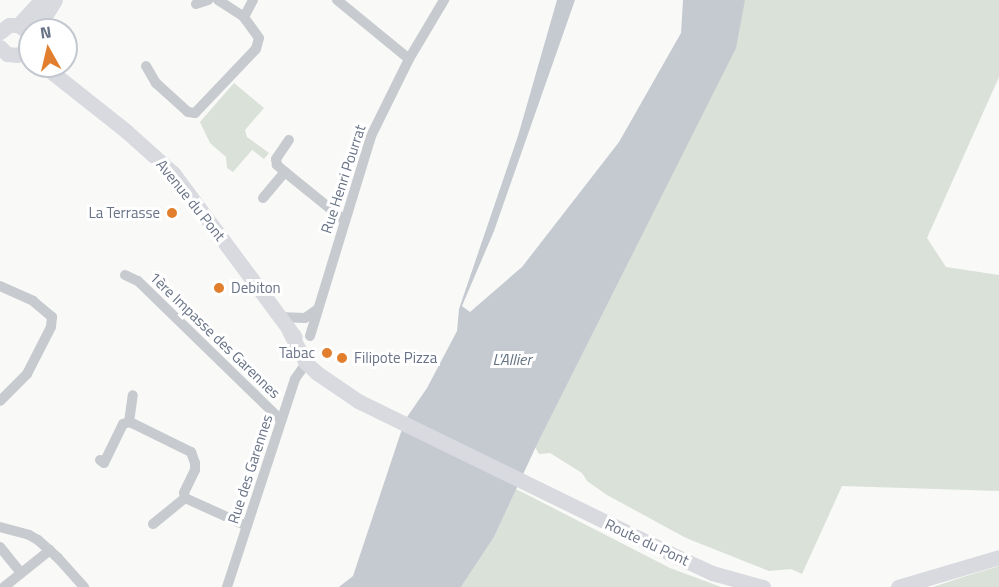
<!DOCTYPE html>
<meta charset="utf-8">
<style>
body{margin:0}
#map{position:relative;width:999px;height:587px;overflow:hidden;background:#f9f9f7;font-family:"Titillium Web",sans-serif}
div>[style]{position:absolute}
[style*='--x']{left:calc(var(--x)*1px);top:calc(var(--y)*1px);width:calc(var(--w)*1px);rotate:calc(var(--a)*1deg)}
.green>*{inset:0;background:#d9e1d8}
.water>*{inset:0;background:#c4cad0}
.street>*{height:10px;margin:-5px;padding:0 5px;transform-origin:5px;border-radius:5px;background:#c7cace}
.secondary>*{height:15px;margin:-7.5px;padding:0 7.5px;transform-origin:7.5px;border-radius:7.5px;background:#d8dadf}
.dots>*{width:16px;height:16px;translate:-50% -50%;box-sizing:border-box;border:3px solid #fff;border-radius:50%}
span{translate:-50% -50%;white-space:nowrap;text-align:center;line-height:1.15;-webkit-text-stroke:6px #fff;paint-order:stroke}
.street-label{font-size:15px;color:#697387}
.poi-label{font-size:15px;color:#697387}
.right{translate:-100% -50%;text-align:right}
.left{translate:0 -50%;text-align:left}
.water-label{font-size:16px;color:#657383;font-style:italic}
.north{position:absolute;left:18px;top:18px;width:60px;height:60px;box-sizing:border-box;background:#fff;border:2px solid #c3c7cf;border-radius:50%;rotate:352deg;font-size:16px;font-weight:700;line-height:24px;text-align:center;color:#697387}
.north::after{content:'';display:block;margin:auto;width:21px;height:27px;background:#e17f2f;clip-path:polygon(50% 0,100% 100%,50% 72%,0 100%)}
</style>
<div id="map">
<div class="green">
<i style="clip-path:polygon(733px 0,999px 0,999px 77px,927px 238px,946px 267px,999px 275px,999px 491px,842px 486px,802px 574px,791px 569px,769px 571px,686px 538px,607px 495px,587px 481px,582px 473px,550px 453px,539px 454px,533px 444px)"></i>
<i style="clip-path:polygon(234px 83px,264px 108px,245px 130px,247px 137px,269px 153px,264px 159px,252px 150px,233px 172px,227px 168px,226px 157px,210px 143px,200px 122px)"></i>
<i style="clip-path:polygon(516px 489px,670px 568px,721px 587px,461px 587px,494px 537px)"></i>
<i style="clip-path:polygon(999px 566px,999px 587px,933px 587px,966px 576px)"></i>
</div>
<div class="water">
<i style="clip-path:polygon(557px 0,575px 0,494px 231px,462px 306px,470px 312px,522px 267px,619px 142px,681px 33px,683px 0,745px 0,736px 48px,539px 440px,494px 537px,461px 587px,339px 587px,353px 576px,405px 420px,427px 388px,457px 331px,459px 309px,518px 136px)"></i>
</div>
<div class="street">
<i style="--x:218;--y:0;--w:31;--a:33"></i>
<i style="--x:337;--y:0;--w:93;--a:39.3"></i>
<i style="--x:196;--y:4;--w:13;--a:-18"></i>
<i style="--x:146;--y:66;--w:20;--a:60"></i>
<i style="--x:156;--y:83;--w:43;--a:42.2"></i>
<i style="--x:188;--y:112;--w:7;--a:8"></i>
<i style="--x:195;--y:113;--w:88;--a:-46.4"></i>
<i style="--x:256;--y:49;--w:11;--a:-75"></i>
<i style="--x:259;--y:38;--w:26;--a:-126"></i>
<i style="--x:244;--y:17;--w:19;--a:-62"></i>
<i style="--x:285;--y:172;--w:11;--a:-139"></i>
<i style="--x:277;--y:165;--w:6;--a:-99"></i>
<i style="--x:276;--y:159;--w:23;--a:-56"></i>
<i style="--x:263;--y:198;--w:34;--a:-50"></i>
<i style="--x:285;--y:172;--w:76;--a:39.1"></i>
<i style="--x:125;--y:275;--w:14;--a:25"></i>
<i style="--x:138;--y:281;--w:199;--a:44.2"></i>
<i style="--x:0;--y:286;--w:36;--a:24"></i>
<i style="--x:33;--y:301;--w:25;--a:40"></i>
<i style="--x:52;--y:317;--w:10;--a:96"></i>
<i style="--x:51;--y:327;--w:53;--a:117.1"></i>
<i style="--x:27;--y:374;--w:38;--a:135"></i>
<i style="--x:279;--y:317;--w:26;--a:2"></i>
<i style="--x:305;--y:318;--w:16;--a:-35"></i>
<i style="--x:310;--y:336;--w:209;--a:-73"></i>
<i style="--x:371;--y:136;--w:86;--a:-63.7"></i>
<i style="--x:409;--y:59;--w:69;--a:-59.3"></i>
<i style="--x:129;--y:422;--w:27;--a:-82"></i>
<i style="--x:100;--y:460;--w:5;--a:37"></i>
<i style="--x:104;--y:463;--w:43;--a:-64"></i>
<i style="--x:123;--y:424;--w:6;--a:-18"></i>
<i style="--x:129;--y:422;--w:5;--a:22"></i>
<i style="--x:134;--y:424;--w:64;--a:26.2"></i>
<i style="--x:191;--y:452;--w:12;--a:70"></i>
<i style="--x:195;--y:463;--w:7;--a:90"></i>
<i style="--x:195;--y:470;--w:25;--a:116"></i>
<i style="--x:184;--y:493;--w:5;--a:79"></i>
<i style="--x:185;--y:498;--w:68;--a:24.3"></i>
<i style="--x:153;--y:524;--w:41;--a:-39.1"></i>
<i style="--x:0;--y:527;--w:30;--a:15"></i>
<i style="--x:29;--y:535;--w:10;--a:29"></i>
<i style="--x:38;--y:540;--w:27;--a:42"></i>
<i style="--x:58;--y:558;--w:39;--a:48"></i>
<i style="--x:0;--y:547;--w:33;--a:51"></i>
<i style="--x:4;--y:587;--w:59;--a:-38.8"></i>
<i style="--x:227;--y:587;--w:219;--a:-71.9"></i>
<i style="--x:295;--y:379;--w:19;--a:-55"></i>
</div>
<div class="secondary">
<i style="--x:18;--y:25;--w:34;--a:-47"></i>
<i style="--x:31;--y:30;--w:11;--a:-34"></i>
<i style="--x:40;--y:24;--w:28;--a:-58"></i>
<i style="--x:0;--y:32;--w:11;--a:-38"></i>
<i style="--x:9;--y:25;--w:9;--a:0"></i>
<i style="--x:18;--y:25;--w:12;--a:35"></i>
<i style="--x:28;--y:32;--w:10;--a:79"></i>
<i style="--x:30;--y:42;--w:10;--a:119"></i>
<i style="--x:25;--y:51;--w:9;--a:153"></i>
<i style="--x:17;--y:55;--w:10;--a:-174"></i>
<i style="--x:7;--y:54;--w:10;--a:-135"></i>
<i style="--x:44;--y:66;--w:105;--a:38.4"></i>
<i style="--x:126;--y:131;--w:63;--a:41.8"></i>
<i style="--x:173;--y:173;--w:204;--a:53.4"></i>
<i style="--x:289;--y:331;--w:36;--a:62"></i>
<i style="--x:306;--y:363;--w:15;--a:42"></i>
<i style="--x:317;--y:373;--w:50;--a:34.3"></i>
<i style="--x:358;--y:401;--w:346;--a:26"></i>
<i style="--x:669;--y:553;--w:47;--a:24.9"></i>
<i style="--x:712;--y:573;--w:53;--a:15.4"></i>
<i style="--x:898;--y:587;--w:105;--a:-16.5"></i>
</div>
<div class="dots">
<i style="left:172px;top:213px;background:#e17f2f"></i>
<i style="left:219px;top:288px;background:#e17f2f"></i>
<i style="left:327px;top:353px;background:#e17f2f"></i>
<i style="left:342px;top:358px;background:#e17f2f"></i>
</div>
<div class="street-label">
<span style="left:343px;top:179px;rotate:-72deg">Rue Henri Pourrat</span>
<span style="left:191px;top:200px;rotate:51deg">Avenue du Pont</span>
<span style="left:215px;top:335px;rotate:44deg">1ère Impasse des Garennes</span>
<span style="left:250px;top:469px;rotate:-72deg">Rue des Garennes</span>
<span style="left:647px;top:542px;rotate:25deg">Route du Pont</span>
</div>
<div class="poi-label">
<span class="right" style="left:160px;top:213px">La Terrasse</span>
<span class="left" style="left:231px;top:288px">Debiton</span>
<span class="right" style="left:315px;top:353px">Tabac</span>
<span class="left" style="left:354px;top:358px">Filipote Pizza</span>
</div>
<div class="water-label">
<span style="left:512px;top:359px">L'Allier</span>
</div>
<div class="north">N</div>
</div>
